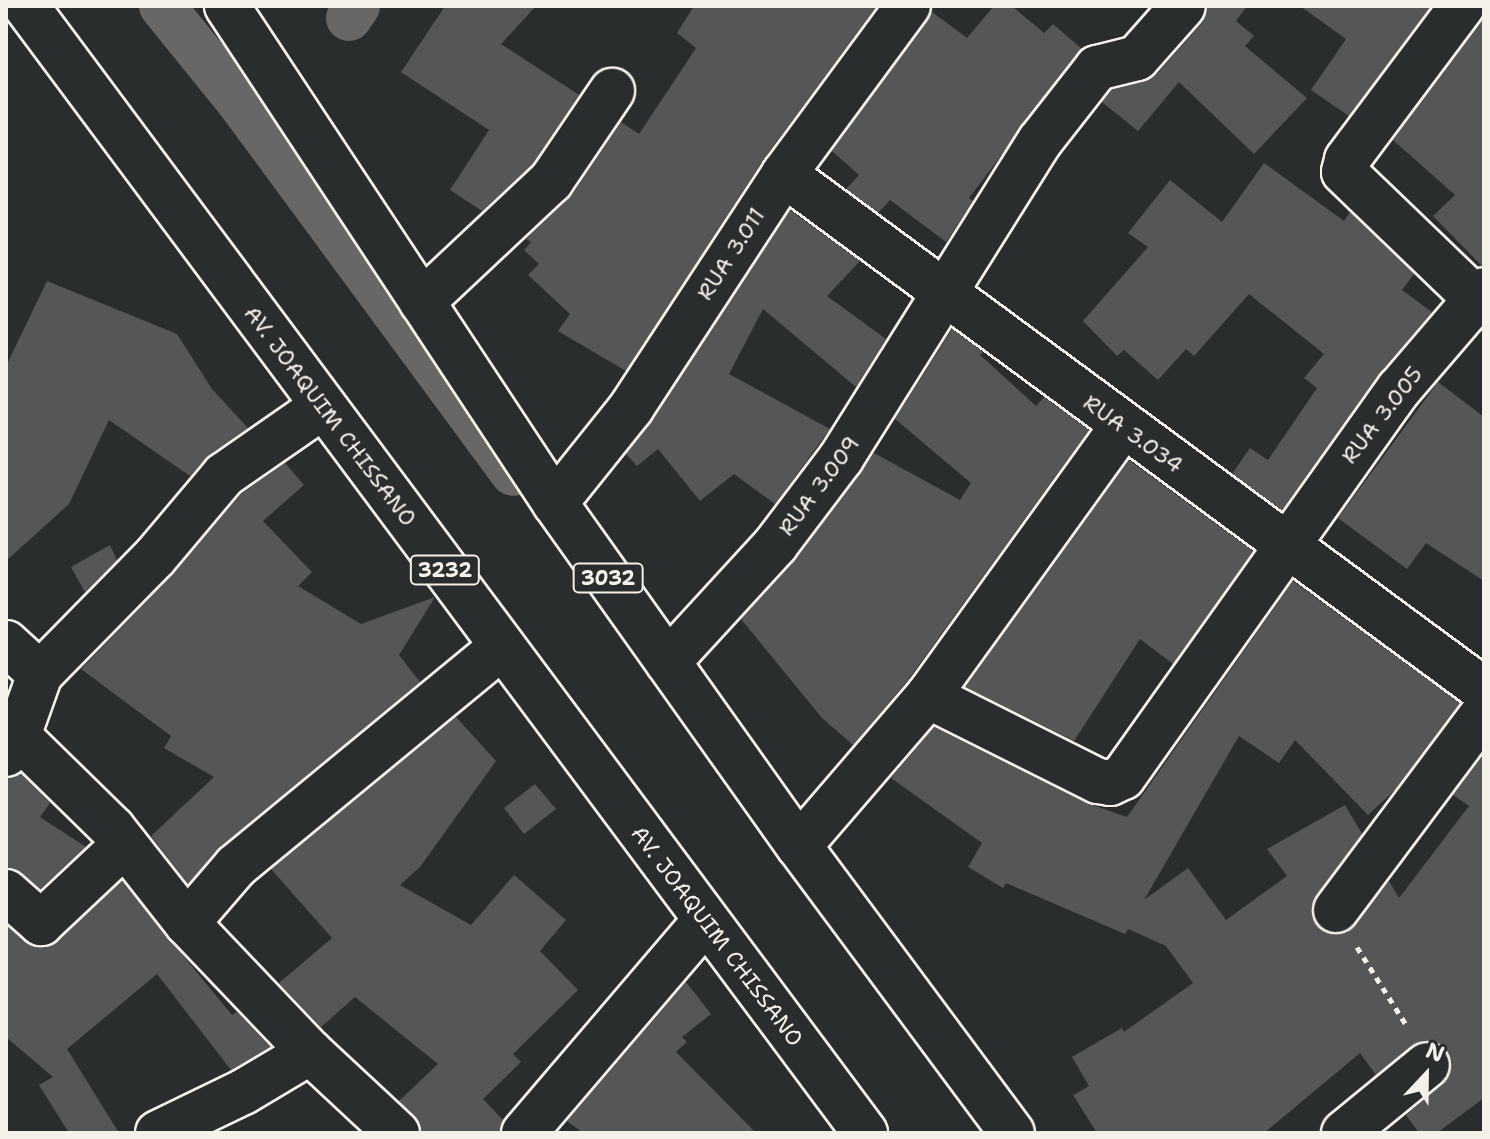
<!DOCTYPE html>
<style>
body{margin:0}
#map{position:relative;width:1490px;height:1139px;overflow:hidden;background:#2a2d2e;font-family:"Shantell Sans",sans-serif}
div>[style]{position:absolute}
[style*='--x']{left:calc(var(--x)*1px);top:calc(var(--y)*1px);width:calc(var(--w)*1px);rotate:calc(var(--a)*1deg)}
.canal>*{height:46px;margin:-23px;padding:0 23px;transform-origin:23px;border-radius:23px;background:#676866}
.building>*{inset:0;background:#555756}
.path>*{height:5px;margin-top:-2.5px;transform-origin:0;background:repeating-linear-gradient(90deg,#f4f1e8 0 6px,transparent 0 12px)}
.roads{filter:drop-shadow(2px 0 #f4f1e8) drop-shadow(-2px 0 #f4f1e8) drop-shadow(0 2px #f4f1e8) drop-shadow(0 -2px #f4f1e8)}
.street>*{height:44px;margin:-22px;padding:0 22px;transform-origin:22px;border-radius:22px;background:#2a2d2e}
.primary>*{height:44px;margin:-22px;padding:0 22px;transform-origin:22px;border-radius:22px;background:#2a2d2e}
span{translate:-50% -50%;white-space:nowrap;text-align:center;line-height:1.15;-webkit-text-stroke:6px #2a2d2e;paint-order:stroke}
.shield-label span{padding:2px 6px;background:#2a2d2e;border:2px solid;border-radius:6px;-webkit-text-stroke-width:0}
.shield-label{font-size:20px;color:#f4f1e8;font-weight:700}
.street-label{font-size:22px;color:#f4f1e8}
.frame{position:absolute;inset:0;border:8px solid #f4f1e8;pointer-events:none}
.north{position:absolute;left:1386px;top:1035px;width:80px;height:80px;-webkit-text-stroke:6px #2a2d2e;paint-order:stroke;rotate:22deg;font-size:22px;font-weight:700;line-height:32px;text-align:center;color:#f4f1e8}
.north::after{content:'';display:block;margin:auto;width:28px;height:36px;background:#f4f1e8;clip-path:polygon(50% 0,100% 100%,50% 72%,0 100%)}
</style>
<div id="map">
<div class="canal">
<i style="--x:162;--y:6;--w:122;--a:51"></i>
<i style="--x:239;--y:101;--w:462;--a:53.6"></i>
<i style="--x:349;--y:18;--w:14;--a:-56"></i>
</div>
<div class="building">
<i style="clip-path:polygon(445px 6px,536px 6px,501px 44px,579px 95px,532px 165px,482px 211px,450px 190px,489px 130px,401px 72px)"></i>
<i style="clip-path:polygon(694px 6px,877px 6px,763px 160px,626px 371px,558px 331px,570px 314px,528px 275px,539px 264px,524px 250px,531px 242px,526px 239px,572px 195px,621px 122px,639px 134px,696px 48px,677px 33px)"></i>
<i style="clip-path:polygon(994px 6px,1012px 6px,1044px 33px,1053px 24px,1082px 49px,969px 198px,973px 201px,946px 242px,890px 200px,878px 213px,846px 189px,859px 175px,832px 151px,932px 12px,967px 38px)"></i>
<i style="clip-path:polygon(1207px 6px,1247px 6px,1236px 21px,1254px 36px,1245px 46px,1307px 98px,1254px 154px,1179px 82px,1138px 131px,1102px 102px,1111px 90px,1156px 75px,1202px 23px)"></i>
<i style="clip-path:polygon(1300px 6px,1431px 6px,1349px 116px,1311px 90px,1346px 39px)"></i>
<i style="clip-path:polygon(1484px 16px,1484px 266px,1482px 266px,1433px 216px,1455px 195px,1393px 140px)"></i>
<i style="clip-path:polygon(1264px 163px,1344px 221px,1350px 212px,1414px 274px,1402px 290px,1432px 312px,1379px 374px,1282px 510px,1232px 474px,1250px 448px,1268px 460px,1317px 388px,1304px 378px,1324px 354px,1249px 294px,1194px 356px,1186px 349px,1158px 380px,1124px 350px,1117px 356px,1083px 321px,1148px 247px,1128px 233px,1170px 180px,1222px 222px)"></i>
<i style="clip-path:polygon(790px 210px,860px 261px,827px 296px,886px 339px,856px 387px,763px 309px,729px 374px,830px 429px,775px 504px,734px 474px,700px 501px,658px 449px,637px 466px,626px 454px)"></i>
<i style="clip-path:polygon(47px 281px,177px 334px,212px 389px,248px 428px,209px 455px,190px 476px,109px 420px,69px 504px,6px 561px,6px 366px)"></i>
<i style="clip-path:polygon(952px 329px,983px 352px,980px 355px,1036px 406px,1044px 397px,1089px 430px,908px 680px,853px 745px,822px 718px,741px 619px,796px 559px,874px 453px,960px 500px,971px 483px,895px 419px)"></i>
<i style="clip-path:polygon(1438px 382px,1484px 417px,1484px 581px,1426px 543px,1407px 569px,1338px 518px)"></i>
<i style="clip-path:polygon(1129px 460px,1253px 551px,1173px 664px,1140px 639px,1074px 741px,965px 687px)"></i>
<i style="clip-path:polygon(285px 463px,304px 485px,263px 521px,312px 572px,298px 586px,361px 624px,435px 597px,399px 655px,420px 682px,220px 847px,188px 884px,151px 836px,214px 777px,164px 748px,171px 736px,81px 669px,174px 573px,241px 494px)"></i>
<i style="clip-path:polygon(110px 545px,117px 560px,85px 592px,71px 567px)"></i>
<i style="clip-path:polygon(1293px 581px,1460px 703px,1395px 790px,1368px 815px,1295px 740px,1279px 763px,1239px 736px,1144px 900px,1188px 868px,1226px 920px,1287px 876px,1267px 849px,1345px 805px,1362px 834px,1311px 908px,1322px 930px,1347px 933px,1389px 881px,1399px 898px,1469px 806px,1453px 795px,1484px 754px,1484px 1098px,1437px 1133px,1419px 1133px,1406px 1115px,1443px 1084px,1452px 1062px,1446px 1049px,1424px 1040px,1376px 1075px,1360px 1053px,1264px 1133px,1097px 1133px,1073px 1095px,1089px 1086px,1072px 1057px,1122px 1028px,1124px 1032px,1193px 983px,1166px 946px,1128px 929px,1125px 934px,1006px 883px,1003px 888px,968px 867px,982px 843px,891px 778px,934px 727px,1087px 803px,1127px 817px)"></i>
<i style="clip-path:polygon(456px 717px,496px 761px,420px 867px,400px 885px,471px 925px,514px 875px,566px 920px,540px 951px,578px 990px,513px 1054px,521px 1062px,483px 1099px,503px 1120px,500px 1133px,421px 1133px,415px 1115px,399px 1101px,438px 1064px,355px 997px,321px 1027px,279px 983px,332px 938px,271px 869px)"></i>
<i style="clip-path:polygon(21px 773px,50px 803px,40px 817px,86px 847px,40px 889px,22px 873px,6px 868px,6px 779px)"></i>
<i style="clip-path:polygon(535px 784px,556px 809px,524px 834px,504px 808px)"></i>
<i style="clip-path:polygon(122px 881px,232px 1015px,237px 1012px,270px 1047px,231px 1070px,157px 974px,67px 1049px,119px 1133px,69px 1133px,39px 1085px,53px 1077px,6px 1037px,6px 925px,35px 947px,48px 947px)"></i>
<i style="clip-path:polygon(686px 982px,711px 1014px,682px 1037px,687px 1042px,676px 1052px,756px 1133px,583px 1133px,567px 1121px)"></i>
</div>
<div class="path">
<i style="--x:1357;--y:947;--w:93;--a:57.7"></i>
</div>
<div class="roads">
<div class="street">
<i style="--x:1462;--y:6;--w:192;--a:126.8"></i>
<i style="--x:1347;--y:160;--w:12;--a:104"></i>
<i style="--x:1344;--y:172;--w:183;--a:43.9"></i>
<i style="--x:784;--y:174;--w:870;--a:36.4"></i>
<i style="--x:422;--y:302;--w:177;--a:-43.2"></i>
<i style="--x:551;--y:181;--w:109;--a:-55.9"></i>
<i style="--x:555;--y:503;--w:122;--a:-51.3"></i>
<i style="--x:631;--y:408;--w:280;--a:-56.8"></i>
<i style="--x:784;--y:174;--w:209;--a:-53.6"></i>
<i style="--x:6;--y:643;--w:46;--a:42.4"></i>
<i style="--x:668;--y:662;--w:160;--a:-47.5"></i>
<i style="--x:776;--y:544;--w:108;--a:-52.9"></i>
<i style="--x:841;--y:458;--w:374;--a:-57.9"></i>
<i style="--x:1040;--y:141;--w:93;--a:-52"></i>
<i style="--x:1097;--y:68;--w:41;--a:-14"></i>
<i style="--x:1137;--y:58;--w:69;--a:-48.5"></i>
<i style="--x:928;--y:696;--w:190;--a:26.6"></i>
<i style="--x:1098;--y:781;--w:12;--a:9"></i>
<i style="--x:1110;--y:783;--w:14;--a:-25"></i>
<i style="--x:1123;--y:777;--w:476;--a:-54.6"></i>
<i style="--x:1399;--y:389;--w:130;--a:-49.4"></i>
<i style="--x:18;--y:736;--w:66;--a:-70.5"></i>
<i style="--x:40;--y:674;--w:164;--a:-45.5"></i>
<i style="--x:155;--y:557;--w:107;--a:-49.9"></i>
<i style="--x:224;--y:475;--w:119;--a:-34.8"></i>
<i style="--x:6;--y:754;--w:22;--a:-56"></i>
<i style="--x:18;--y:736;--w:133;--a:44.4"></i>
<i style="--x:113;--y:829;--w:120;--a:51.8"></i>
<i style="--x:187;--y:923;--w:178;--a:46.4"></i>
<i style="--x:799;--y:846;--w:198;--a:-49.3"></i>
<i style="--x:928;--y:696;--w:332;--a:-54.2"></i>
<i style="--x:6;--y:892;--w:47;--a:41.5"></i>
<i style="--x:41;--y:923;--w:115;--a:-43.2"></i>
<i style="--x:1336;--y:910;--w:247;--a:-53.2"></i>
<i style="--x:187;--y:923;--w:75;--a:-49.3"></i>
<i style="--x:236;--y:866;--w:345;--a:-39.5"></i>
<i style="--x:158;--y:1133;--w:94;--a:-25.8"></i>
<i style="--x:243;--y:1092;--w:78;--a:-30.8"></i>
<i style="--x:310;--y:1052;--w:119;--a:43"></i>
<i style="--x:524;--y:1133;--w:279;--a:-49.5"></i>
<i style="--x:1344;--y:1133;--w:107;--a:-39.3"></i>
</div>
<div class="primary">
<i style="--x:26;--y:6;--w:1405;--a:53.33"></i>
<i style="--x:227;--y:6;--w:595;--a:56.58"></i>
<i style="--x:555;--y:503;--w:421;--a:54.6"></i>
<i style="--x:799;--y:846;--w:357;--a:53.4"></i>
</div>
</div>
<div class="shield-label">
<span style="left:445px;top:570px">3232</span>
<span style="left:608px;top:578px">3032</span>
</div>
<div class="street-label">
<span style="left:731px;top:254px;rotate:-57deg">RUA 3.011</span>
<span style="left:1382px;top:415px;rotate:-52deg">RUA 3.005</span>
<span style="left:330px;top:416px;rotate:53deg">AV. JOAQUIM CHISSANO</span>
<span style="left:1133px;top:434px;rotate:36deg">RUA 3.034</span>
<span style="left:819px;top:486px;rotate:-53deg">RUA 3.009</span>
<span style="left:717px;top:936px;rotate:53deg">AV. JOAQUIM CHISSANO</span>
</div>
<div class="frame"></div>
<div class="north">N</div>
</div>
